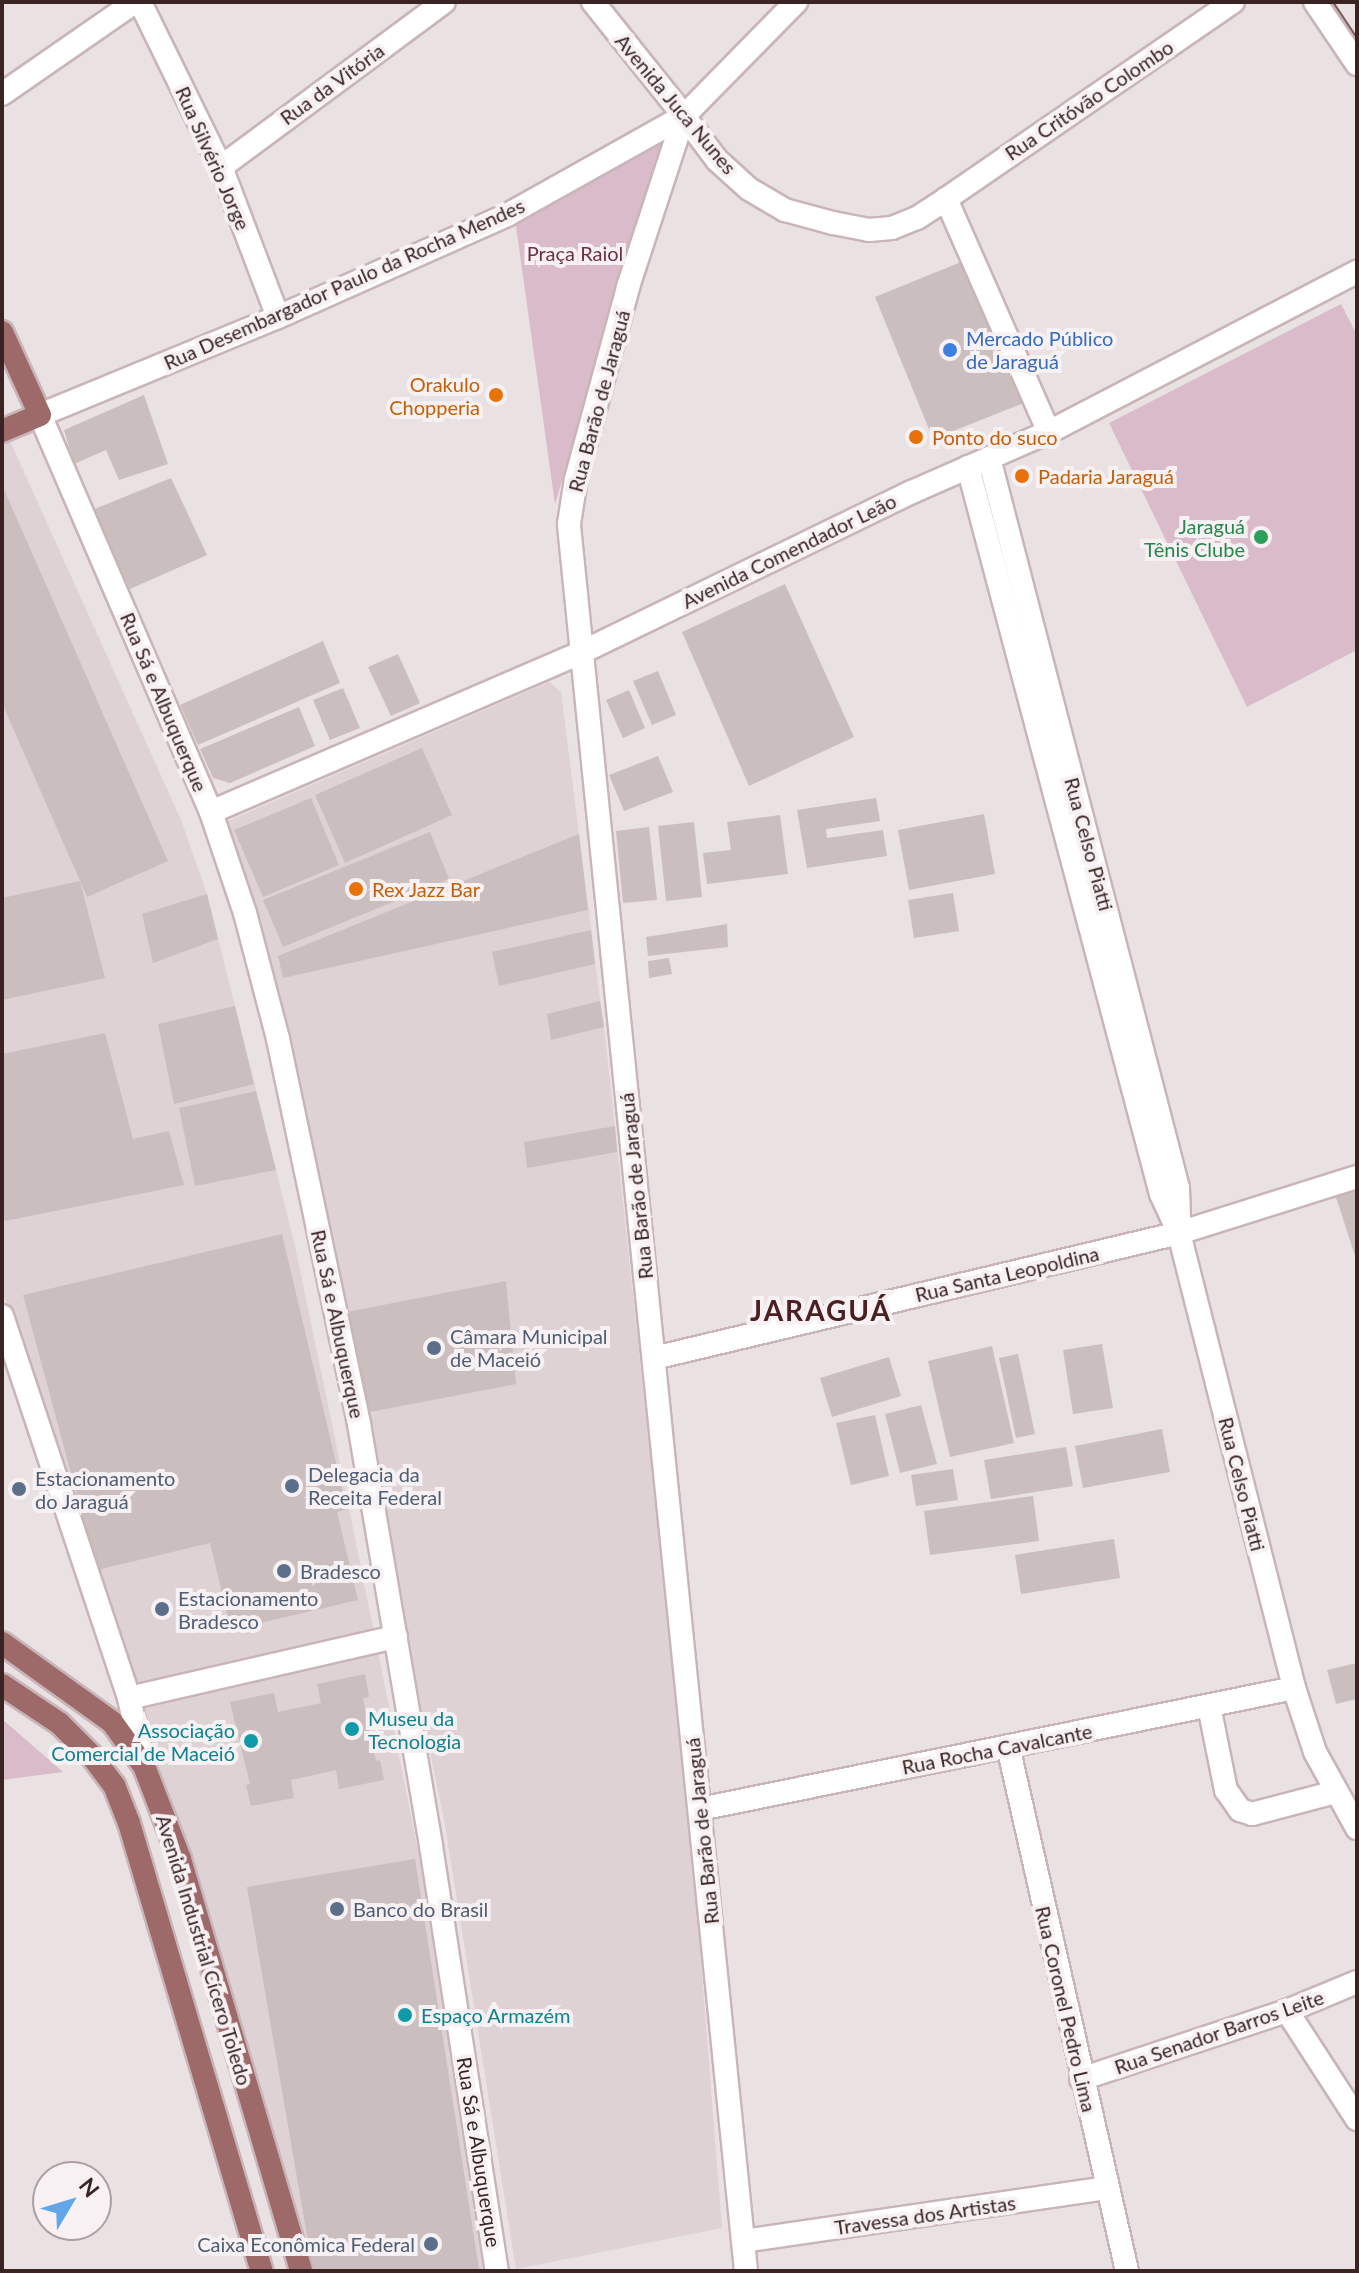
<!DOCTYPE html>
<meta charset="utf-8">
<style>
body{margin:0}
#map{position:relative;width:1359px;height:2273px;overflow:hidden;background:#eae1e3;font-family:Lato,sans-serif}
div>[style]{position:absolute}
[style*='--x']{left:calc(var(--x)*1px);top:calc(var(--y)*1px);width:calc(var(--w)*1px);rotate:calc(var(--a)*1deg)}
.built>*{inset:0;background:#ded2d5}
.green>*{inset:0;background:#dabbca}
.building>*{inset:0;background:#cbbebf}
.roads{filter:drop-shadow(2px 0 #c9b5b8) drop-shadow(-2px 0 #c9b5b8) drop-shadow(0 2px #c9b5b8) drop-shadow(0 -2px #c9b5b8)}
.minor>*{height:22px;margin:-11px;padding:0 11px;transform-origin:11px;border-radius:11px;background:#fff}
.tertiary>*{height:22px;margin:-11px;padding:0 11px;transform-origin:11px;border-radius:11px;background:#fff}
.secondary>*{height:22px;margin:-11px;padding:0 11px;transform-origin:11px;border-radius:11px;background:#fff}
.primary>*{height:22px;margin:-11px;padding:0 11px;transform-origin:11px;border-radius:11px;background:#9d6969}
.tram>*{height:2px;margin:-1px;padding:0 1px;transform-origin:1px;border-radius:1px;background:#765d5e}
.dots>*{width:22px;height:22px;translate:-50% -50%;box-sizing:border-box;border:4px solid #f7f1f3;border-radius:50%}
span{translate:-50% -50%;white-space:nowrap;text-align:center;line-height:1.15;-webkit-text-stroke:8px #f7f1f3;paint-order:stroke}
.street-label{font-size:20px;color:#3a2323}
.park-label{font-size:20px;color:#6e3047}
.shop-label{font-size:20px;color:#366cbe}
.left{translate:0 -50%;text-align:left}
.food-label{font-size:20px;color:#c56008}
.right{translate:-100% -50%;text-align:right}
.leisure-label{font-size:20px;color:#27864d}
.service-label{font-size:20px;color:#4e5e75}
.culture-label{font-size:20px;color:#0d838f}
.district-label{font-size:28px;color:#4a2020;font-weight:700;letter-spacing:2px}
.frame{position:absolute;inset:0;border:4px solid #3a2323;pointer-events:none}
.north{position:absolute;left:32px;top:2161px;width:80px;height:80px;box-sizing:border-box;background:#f7f1f3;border:2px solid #ab9fa0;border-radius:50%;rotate:52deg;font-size:22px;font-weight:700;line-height:32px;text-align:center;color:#3a2323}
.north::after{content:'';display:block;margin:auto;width:28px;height:36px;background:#62a6e8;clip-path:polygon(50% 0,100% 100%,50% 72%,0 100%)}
</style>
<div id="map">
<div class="built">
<i style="clip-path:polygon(10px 441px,181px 820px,207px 894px,295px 1246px,333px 1429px,419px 1855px,483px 2271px,300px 2271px,267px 2122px,143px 1713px,2px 1290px,2px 444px)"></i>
<i style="clip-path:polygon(549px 682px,561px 692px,607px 1054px,690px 1823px,722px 2228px,516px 2269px,445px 1825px,359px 1403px,219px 825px)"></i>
</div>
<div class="green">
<i style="clip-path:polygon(664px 143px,622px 285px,555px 504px,515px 219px)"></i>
<i style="clip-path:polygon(1341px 304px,1357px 335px,1357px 650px,1247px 707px,1109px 423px)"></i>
<i style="clip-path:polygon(2px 1719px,63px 1772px,2px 1780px)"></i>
</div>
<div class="building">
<i style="clip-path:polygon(966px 260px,1024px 403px,933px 439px,875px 297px)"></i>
<i style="clip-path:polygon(144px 395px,168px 464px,119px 480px,106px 450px,74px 464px,64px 430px)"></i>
<i style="clip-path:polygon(171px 478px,207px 555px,130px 589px,92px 510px)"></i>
<i style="clip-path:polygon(2px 485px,168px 861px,87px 897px,80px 881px,105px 978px,2px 1000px,2px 898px,80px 881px,2px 703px)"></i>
<i style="clip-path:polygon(785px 584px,854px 737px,749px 786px,682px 632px)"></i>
<i style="clip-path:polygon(323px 641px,340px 683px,198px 745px,180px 705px)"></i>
<i style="clip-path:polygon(398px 654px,420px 703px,391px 716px,368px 667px)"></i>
<i style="clip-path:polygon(658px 671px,676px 715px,652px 725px,633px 681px)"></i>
<i style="clip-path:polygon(343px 688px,360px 728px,330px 740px,313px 700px)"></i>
<i style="clip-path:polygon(629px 690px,645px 728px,623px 738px,606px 700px)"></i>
<i style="clip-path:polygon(299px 707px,315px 746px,230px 783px,213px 778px,200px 749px)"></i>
<i style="clip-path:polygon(422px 748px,452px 815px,345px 863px,315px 795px)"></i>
<i style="clip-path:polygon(658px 756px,673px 792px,624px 811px,609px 775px)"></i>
<i style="clip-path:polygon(311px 798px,339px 865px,263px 897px,234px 830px)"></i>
<i style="clip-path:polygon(876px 798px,880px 821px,826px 829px,827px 838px,883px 830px,887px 856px,807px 868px,797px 810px)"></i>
<i style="clip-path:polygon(984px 814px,995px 874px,909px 890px,898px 830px)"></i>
<i style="clip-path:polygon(780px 815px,788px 874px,707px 884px,703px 853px,731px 850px,727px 822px)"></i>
<i style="clip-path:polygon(694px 822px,702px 897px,666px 901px,658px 826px)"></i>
<i style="clip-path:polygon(649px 827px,657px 900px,623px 903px,616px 831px)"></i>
<i style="clip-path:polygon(430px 832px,449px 879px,283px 947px,263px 900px)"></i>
<i style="clip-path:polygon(579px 834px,588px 910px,283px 978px,278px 956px)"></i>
<i style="clip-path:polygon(953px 893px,959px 931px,914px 938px,908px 900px)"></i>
<i style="clip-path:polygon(207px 894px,218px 939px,153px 963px,142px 914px)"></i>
<i style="clip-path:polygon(727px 924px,728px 947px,648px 956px,646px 937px)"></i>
<i style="clip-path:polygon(591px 930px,595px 964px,499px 986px,492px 952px)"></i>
<i style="clip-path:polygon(669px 958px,672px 974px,649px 978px,648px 961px)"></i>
<i style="clip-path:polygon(600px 1001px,604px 1027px,551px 1040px,547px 1014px)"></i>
<i style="clip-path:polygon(235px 1006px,254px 1084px,174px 1104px,158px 1024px)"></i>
<i style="clip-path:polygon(105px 1033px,133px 1139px,169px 1131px,184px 1185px,5px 1221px,2px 1209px,2px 1054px)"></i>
<i style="clip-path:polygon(256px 1091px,276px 1170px,195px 1186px,179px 1108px)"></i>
<i style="clip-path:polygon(615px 1126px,617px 1152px,527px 1168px,524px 1142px)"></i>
<i style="clip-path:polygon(1357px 1184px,1357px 1258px,1356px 1259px,1334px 1191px)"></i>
<i style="clip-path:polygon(282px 1234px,347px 1509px,337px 1512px,358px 1600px,231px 1630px,210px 1543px,97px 1570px,23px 1295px)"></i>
<i style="clip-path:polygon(506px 1281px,516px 1384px,370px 1412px,347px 1312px)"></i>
<i style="clip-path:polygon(1102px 1344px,1113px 1408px,1073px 1414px,1063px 1350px)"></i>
<i style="clip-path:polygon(992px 1346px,1014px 1443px,950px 1457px,928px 1361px)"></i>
<i style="clip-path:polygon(1018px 1354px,1035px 1434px,1016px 1438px,999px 1358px)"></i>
<i style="clip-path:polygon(889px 1357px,901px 1396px,832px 1417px,820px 1378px)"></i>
<i style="clip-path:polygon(921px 1405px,937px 1464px,900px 1473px,885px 1414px)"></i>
<i style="clip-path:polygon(875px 1415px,889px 1476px,851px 1485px,836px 1423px)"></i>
<i style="clip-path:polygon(1162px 1429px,1170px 1472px,1083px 1488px,1075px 1446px)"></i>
<i style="clip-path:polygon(1066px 1447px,1073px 1486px,991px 1499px,984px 1460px)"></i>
<i style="clip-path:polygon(953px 1469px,958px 1500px,916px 1506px,911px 1475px)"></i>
<i style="clip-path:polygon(1033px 1496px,1039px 1541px,930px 1555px,924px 1511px)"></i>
<i style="clip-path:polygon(1114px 1539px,1120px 1578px,1021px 1594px,1015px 1555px)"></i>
<i style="clip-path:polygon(1357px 1663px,1357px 1699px,1336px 1704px,1327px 1670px)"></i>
<i style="clip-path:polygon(365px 1674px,369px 1697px,363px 1698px,376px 1761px,380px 1760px,384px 1780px,339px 1789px,336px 1770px,291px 1780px,294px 1798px,251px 1806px,246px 1785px,250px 1784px,230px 1702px,274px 1693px,278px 1712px,321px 1703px,317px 1684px)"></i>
<i style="clip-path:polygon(415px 1859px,479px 2269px,313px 2271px,247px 1887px)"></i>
</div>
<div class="roads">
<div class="minor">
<i style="--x:140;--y:2;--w:184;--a:63.9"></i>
<i style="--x:221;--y:167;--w:160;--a:69.2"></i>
<i style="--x:221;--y:167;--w:277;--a:-36.5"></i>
<i style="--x:989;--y:458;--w:754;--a:75.48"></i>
<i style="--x:1178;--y:1188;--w:36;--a:88"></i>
<i style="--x:968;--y:467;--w:752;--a:75.13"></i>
<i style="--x:1161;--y:1194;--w:43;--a:65.2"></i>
<i style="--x:1179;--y:1233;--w:469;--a:75.8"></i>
<i style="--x:1294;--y:1688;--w:67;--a:71.8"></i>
<i style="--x:1315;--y:1752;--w:87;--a:61.1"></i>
<i style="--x:2;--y:1316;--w:403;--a:71.6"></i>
<i style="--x:129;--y:1698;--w:70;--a:77.6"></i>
<i style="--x:654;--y:1358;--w:540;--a:-13.39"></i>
<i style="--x:1179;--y:1233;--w:187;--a:-17.5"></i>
<i style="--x:129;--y:1698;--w:274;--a:-12.9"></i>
<i style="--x:1209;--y:1706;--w:86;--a:78.6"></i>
<i style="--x:1226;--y:1790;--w:24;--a:55"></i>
<i style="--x:1240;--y:1810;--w:13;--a:18"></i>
<i style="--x:1252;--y:1814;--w:86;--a:-14.8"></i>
<i style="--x:1008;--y:1746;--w:538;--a:77.23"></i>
<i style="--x:700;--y:1809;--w:606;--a:-11.51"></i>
<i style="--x:1287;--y:2011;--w:129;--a:57.1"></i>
<i style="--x:1081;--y:2079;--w:217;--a:-18.3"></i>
<i style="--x:1287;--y:2011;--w:76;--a:-22.5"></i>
<i style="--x:743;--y:2241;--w:368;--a:-8.3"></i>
</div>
<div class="tertiary">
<i style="--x:593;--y:2;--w:146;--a:51.4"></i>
<i style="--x:1315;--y:2;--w:75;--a:55.9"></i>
<i style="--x:946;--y:199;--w:348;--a:-34.5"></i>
<i style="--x:40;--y:415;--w:432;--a:66.7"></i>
<i style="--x:211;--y:812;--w:107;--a:71.4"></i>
<i style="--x:245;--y:913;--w:130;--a:75.3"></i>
<i style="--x:278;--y:1039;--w:393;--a:78.1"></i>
<i style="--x:359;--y:1424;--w:428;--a:80.3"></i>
<i style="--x:431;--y:1846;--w:430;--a:81.2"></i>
<i style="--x:211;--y:812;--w:402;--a:-23.3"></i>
<i style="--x:580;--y:653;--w:369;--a:-25.9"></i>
<i style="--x:912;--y:492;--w:150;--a:-23.7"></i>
<i style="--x:746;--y:2271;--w:1756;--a:-95.79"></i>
<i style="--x:569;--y:524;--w:46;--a:-81.2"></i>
<i style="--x:576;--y:479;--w:199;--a:-74.8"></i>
<i style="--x:628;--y:287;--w:180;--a:-71.9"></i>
<i style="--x:684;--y:116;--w:160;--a:-45.5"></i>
</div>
<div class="secondary">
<i style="--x:2;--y:94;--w:162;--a:-34.7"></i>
<i style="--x:40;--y:415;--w:257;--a:-22.4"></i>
<i style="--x:278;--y:317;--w:251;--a:-24"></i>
<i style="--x:507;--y:215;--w:203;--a:-29.2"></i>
<i style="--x:684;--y:116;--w:55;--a:53.1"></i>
<i style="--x:717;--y:160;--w:43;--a:42.2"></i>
<i style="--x:749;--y:189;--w:42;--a:30.3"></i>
<i style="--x:785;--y:210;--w:50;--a:15.2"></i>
<i style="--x:833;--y:223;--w:37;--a:11"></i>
<i style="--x:869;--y:230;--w:23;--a:-5"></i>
<i style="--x:892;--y:228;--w:27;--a:-22"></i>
<i style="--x:917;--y:218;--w:35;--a:-33"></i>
<i style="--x:946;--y:199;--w:255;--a:66.2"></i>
<i style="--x:1049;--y:432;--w:347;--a:-27.5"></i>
</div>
<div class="primary">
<i style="--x:2;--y:332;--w:91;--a:65.4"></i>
<i style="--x:40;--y:415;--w:41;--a:157.2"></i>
<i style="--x:2;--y:1643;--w:135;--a:35.7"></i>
<i style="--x:112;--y:1722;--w:54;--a:54"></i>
<i style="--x:144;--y:1766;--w:100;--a:68.8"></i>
<i style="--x:180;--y:1859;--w:429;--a:73.6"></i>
<i style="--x:2;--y:1685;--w:69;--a:33.7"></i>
<i style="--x:59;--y:1723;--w:45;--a:45"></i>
<i style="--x:91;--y:1755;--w:38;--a:53"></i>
<i style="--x:114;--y:1785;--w:41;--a:68.5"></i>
<i style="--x:129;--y:1823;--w:467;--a:73.5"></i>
</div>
</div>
<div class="tram">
<i style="--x:1333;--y:2;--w:43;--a:56.3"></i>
</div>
<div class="dots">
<i style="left:950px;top:350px;background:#3f7fe0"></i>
<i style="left:496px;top:395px;background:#e8710a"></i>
<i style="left:916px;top:437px;background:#e8710a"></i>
<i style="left:1022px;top:476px;background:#e8710a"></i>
<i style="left:1261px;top:537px;background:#2e9e5b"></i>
<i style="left:356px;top:889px;background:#e8710a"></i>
<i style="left:434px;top:1348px;background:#5c6f8a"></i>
<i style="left:292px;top:1486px;background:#5c6f8a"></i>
<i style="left:19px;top:1489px;background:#5c6f8a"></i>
<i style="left:284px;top:1571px;background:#5c6f8a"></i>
<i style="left:162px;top:1609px;background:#5c6f8a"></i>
<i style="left:352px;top:1729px;background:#0f9aa8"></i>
<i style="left:251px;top:1741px;background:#0f9aa8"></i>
<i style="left:337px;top:1909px;background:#5c6f8a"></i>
<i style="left:405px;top:2015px;background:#0f9aa8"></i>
<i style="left:431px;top:2244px;background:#5c6f8a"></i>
</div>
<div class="street-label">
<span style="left:332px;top:84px;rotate:-36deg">Rua da Vitória</span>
<span style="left:1089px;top:100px;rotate:-34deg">Rua Critóvão Colombo</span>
<span style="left:676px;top:104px;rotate:50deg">Avenida Juca Nunes</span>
<span style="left:213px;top:158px;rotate:66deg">Rua Silvério Jorge</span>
<span style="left:344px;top:284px;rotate:-24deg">Rua Desembargador Paulo da Rocha Mendes</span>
<span style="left:599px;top:401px;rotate:-75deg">Rua Barão de Jaraguá</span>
<span style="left:789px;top:551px;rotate:-26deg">Avenida Comendador Leão</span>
<span style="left:164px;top:702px;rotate:67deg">Rua Sá e Albuquerque</span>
<span style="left:1089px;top:844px;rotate:75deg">Rua Celso Piatti</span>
<span style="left:636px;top:1186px;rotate:-96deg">Rua Barão de Jaraguá</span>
<span style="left:1007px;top:1274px;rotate:-13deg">Rua Santa Leopoldina</span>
<span style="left:338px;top:1324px;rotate:78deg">Rua Sá e Albuquerque</span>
<span style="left:1242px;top:1484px;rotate:76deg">Rua Celso Piatti</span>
<span style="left:997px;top:1749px;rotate:-11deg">Rua Rocha Cavalcante</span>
<span style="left:702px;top:1831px;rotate:-96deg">Rua Barão de Jaraguá</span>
<span style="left:204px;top:1950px;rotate:73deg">Avenida Industrial Cícero Toledo</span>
<span style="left:1066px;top:2009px;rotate:77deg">Rua Coronel Pedro Lima</span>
<span style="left:1219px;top:2032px;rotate:-19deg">Rua Senador Barros Leite</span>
<span style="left:479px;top:2152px;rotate:81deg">Rua Sá e Albuquerque</span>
<span style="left:925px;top:2215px;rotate:-8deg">Travessa dos Artistas</span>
</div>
<div class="park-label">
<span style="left:575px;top:253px">Praça Raiol</span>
</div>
<div class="shop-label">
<span class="left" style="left:966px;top:350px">Mercado Público<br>de Jaraguá</span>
</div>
<div class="food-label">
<span class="right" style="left:480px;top:396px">Orakulo<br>Chopperia</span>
<span class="left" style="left:932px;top:437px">Ponto do suco</span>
<span class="left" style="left:1038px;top:476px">Padaria Jaraguá</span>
<span class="left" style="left:372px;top:889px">Rex Jazz Bar</span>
</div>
<div class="leisure-label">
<span class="right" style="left:1245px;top:538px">Jaraguá<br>Tênis Clube</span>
</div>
<div class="service-label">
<span class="left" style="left:450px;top:1348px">Câmara Municipal<br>de Maceió</span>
<span class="left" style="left:308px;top:1486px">Delegacia da<br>Receita Federal</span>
<span class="left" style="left:35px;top:1490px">Estacionamento<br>do Jaraguá</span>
<span class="left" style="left:300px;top:1571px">Bradesco</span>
<span class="left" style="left:178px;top:1610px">Estacionamento<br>Bradesco</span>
<span class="left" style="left:353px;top:1909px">Banco do Brasil</span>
<span class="right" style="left:415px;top:2244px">Caixa Econômica Federal</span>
</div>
<div class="culture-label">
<span class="left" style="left:368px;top:1730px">Museu da<br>Tecnologia</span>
<span class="right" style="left:235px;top:1742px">Associação<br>Comercial de Maceió</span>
<span class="left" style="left:421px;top:2015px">Espaço Armazém</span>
</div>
<div class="district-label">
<span style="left:821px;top:1310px">JARAGUÁ</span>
</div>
<div class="frame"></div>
<div class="north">N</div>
</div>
